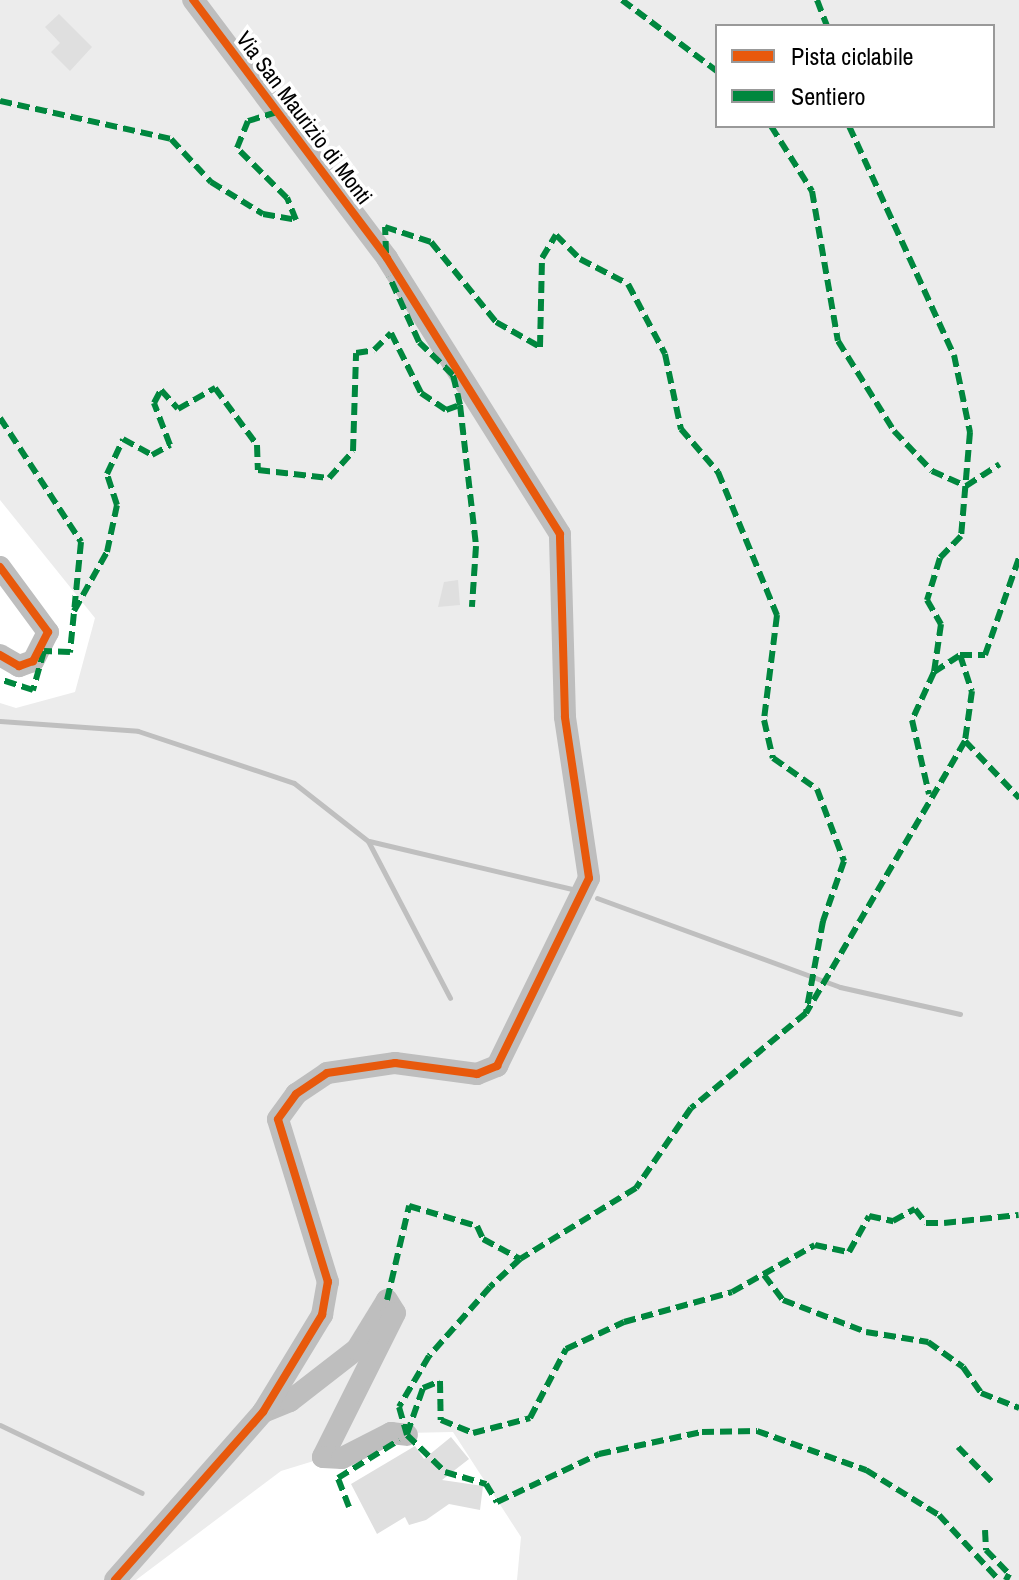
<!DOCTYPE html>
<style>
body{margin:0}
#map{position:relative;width:1019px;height:1580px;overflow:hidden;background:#fff;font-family:"Archivo Narrow",sans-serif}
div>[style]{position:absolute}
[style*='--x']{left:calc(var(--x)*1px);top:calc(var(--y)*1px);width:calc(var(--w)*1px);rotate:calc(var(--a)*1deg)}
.green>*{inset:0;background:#ececec}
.stream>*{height:5px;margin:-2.5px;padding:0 2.5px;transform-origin:2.5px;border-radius:2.5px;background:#bfbfbf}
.building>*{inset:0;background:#dfdfdf}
.minor>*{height:22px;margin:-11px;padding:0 11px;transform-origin:11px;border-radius:11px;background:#bebebe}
.quiet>*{height:6px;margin-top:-3px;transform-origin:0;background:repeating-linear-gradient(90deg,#00873e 0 12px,transparent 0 18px)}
.cycleway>*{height:8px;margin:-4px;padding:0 4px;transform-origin:4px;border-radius:4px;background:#e8590c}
span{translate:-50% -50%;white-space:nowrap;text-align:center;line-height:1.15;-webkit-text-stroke:7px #fff;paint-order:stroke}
.street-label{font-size:22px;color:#000}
.legend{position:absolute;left:715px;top:24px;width:280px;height:104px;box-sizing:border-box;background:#fff;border:2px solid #999;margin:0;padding:10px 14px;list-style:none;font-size:24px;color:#000}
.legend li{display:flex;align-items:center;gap:16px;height:40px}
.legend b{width:40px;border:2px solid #999}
</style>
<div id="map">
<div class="green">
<i style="clip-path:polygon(evenodd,0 0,1019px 0,1019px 1580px,517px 1580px,521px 1537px,453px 1432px,405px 1433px,281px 1471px,136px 1580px,0 1580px,0 703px,16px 708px,75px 692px,95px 618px,0 500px,0 0,717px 26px,993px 26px,993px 126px,717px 126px,717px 26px)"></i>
</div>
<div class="stream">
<i style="--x:0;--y:721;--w:138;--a:4.1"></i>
<i style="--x:138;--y:731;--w:164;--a:18.4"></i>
<i style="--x:294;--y:783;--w:94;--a:38.1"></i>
<i style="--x:368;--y:841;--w:177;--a:62.4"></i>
<i style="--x:369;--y:841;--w:213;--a:13.3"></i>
<i style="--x:597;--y:898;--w:259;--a:20.1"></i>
<i style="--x:840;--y:987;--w:123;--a:12.7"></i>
<i style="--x:0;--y:1425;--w:157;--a:25.6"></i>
</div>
<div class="building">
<i style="clip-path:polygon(59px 14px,92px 47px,70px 71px,51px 52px,60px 43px,45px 27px)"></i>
<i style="clip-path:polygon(458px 580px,460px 605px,438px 607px,444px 582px)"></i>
<i style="clip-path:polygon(451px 1437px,469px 1459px,442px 1480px,483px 1486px,480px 1510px,449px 1504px,426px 1520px,409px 1525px,405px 1517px,377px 1534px,351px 1484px,415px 1446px,424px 1459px)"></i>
</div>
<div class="minor">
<i style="--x:0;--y:567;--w:81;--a:53.6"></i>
<i style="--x:48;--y:632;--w:33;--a:117"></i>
<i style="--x:33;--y:661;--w:15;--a:160"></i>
<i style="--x:19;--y:666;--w:22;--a:-150"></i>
<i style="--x:263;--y:1412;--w:29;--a:-22"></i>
<i style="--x:290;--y:1401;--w:85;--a:-37.8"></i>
<i style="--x:357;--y:1349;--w:57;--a:-58.5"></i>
<i style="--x:387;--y:1300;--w:15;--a:58"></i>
<i style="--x:395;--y:1313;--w:161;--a:116.6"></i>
<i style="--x:323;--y:1457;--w:19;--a:3"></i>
<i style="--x:342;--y:1458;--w:55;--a:-27"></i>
<i style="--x:391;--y:1433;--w:16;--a:7"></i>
<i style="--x:115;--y:1580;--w:224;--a:-48.6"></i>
<i style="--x:263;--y:1412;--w:114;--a:-58.7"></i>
<i style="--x:322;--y:1315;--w:34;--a:-80"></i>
<i style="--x:328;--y:1282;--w:170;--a:-107.1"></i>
<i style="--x:278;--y:1119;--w:31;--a:-54"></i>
<i style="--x:296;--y:1094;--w:37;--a:-34"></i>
<i style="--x:327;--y:1073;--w:69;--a:-8.4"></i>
<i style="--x:395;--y:1063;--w:83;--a:7.6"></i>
<i style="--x:477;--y:1074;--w:22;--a:-22"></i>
<i style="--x:497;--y:1066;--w:209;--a:-63.9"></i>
<i style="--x:589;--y:878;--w:163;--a:-98.5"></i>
<i style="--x:565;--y:717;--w:183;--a:-91.6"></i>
<i style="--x:560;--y:534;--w:326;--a:-122.1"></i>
<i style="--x:387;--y:258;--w:323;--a:-126.9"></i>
</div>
<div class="quiet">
<i style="--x:622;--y:0;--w:119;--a:36.8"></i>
<i style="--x:817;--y:0;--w:28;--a:69"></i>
<i style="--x:0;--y:101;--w:175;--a:12.5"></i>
<i style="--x:171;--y:139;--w:59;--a:47.1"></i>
<i style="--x:211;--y:182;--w:61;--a:31.6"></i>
<i style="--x:263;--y:214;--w:34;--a:10"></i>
<i style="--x:296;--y:220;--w:24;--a:-112"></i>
<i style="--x:287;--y:198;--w:71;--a:-135"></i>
<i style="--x:237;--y:148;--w:29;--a:-68"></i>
<i style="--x:248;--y:121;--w:30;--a:-17"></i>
<i style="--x:771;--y:126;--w:77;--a:57.8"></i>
<i style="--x:812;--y:191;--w:152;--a:80.2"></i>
<i style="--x:838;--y:341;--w:106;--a:58.1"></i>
<i style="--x:894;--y:431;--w:55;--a:46.5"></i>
<i style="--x:932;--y:471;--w:37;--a:24"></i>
<i style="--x:966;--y:486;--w:40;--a:-32.9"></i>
<i style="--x:849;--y:126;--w:252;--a:65.4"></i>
<i style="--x:954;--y:355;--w:79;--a:78.3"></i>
<i style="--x:970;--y:432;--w:104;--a:94.9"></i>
<i style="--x:961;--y:536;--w:30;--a:134"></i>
<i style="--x:940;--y:558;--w:44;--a:107.2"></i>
<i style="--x:927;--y:600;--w:28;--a:60"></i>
<i style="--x:941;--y:624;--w:49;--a:98.3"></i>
<i style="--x:934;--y:672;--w:53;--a:114.6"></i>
<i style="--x:912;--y:720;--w:76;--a:77.1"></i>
<i style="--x:386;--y:253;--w:26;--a:-92"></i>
<i style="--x:385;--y:227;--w:48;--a:18.1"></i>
<i style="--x:431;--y:242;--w:103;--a:50.9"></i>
<i style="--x:496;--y:322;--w:51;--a:29.6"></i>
<i style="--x:540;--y:347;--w:89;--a:-88.7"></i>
<i style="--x:542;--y:258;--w:27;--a:-59"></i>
<i style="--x:556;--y:235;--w:34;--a:45"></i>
<i style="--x:580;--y:259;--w:54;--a:27.5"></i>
<i style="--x:628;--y:284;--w:79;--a:62.1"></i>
<i style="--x:665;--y:354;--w:77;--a:78"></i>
<i style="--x:681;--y:429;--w:57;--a:49.3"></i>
<i style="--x:718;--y:472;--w:155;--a:67.6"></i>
<i style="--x:777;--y:615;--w:106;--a:97.1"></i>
<i style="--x:764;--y:720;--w:39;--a:77"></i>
<i style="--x:773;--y:758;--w:54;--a:35.2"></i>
<i style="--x:817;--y:789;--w:77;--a:69.4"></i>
<i style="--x:844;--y:861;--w:64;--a:109.3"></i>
<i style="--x:823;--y:921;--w:94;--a:100.5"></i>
<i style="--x:460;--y:405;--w:142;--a:83.5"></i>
<i style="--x:476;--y:546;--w:61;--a:93.8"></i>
<i style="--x:0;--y:418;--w:148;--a:56.8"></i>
<i style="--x:81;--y:542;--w:111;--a:95.7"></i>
<i style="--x:70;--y:652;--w:26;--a:-178"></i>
<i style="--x:44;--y:651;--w:41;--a:105.8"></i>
<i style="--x:33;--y:690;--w:35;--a:-162"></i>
<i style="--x:74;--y:611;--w:68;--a:-60.8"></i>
<i style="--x:107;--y:552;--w:48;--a:-78"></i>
<i style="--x:117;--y:505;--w:33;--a:-108"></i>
<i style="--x:107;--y:474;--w:38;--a:-65"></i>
<i style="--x:123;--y:439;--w:33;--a:29"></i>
<i style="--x:152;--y:455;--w:21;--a:-29"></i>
<i style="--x:170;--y:445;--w:45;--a:-110.9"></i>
<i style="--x:154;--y:403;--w:15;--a:-62"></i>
<i style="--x:161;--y:390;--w:25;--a:48"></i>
<i style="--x:178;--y:409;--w:43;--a:-29.6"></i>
<i style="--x:215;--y:388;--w:71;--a:53.6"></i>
<i style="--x:257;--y:445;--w:25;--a:88"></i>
<i style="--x:258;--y:470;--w:71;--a:6.4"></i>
<i style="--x:329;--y:478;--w:36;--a:-48"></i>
<i style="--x:353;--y:451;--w:98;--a:-88.2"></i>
<i style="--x:356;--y:353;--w:18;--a:-9"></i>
<i style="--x:374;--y:350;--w:24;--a:-45"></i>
<i style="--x:391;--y:333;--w:67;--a:63.4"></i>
<i style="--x:421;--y:393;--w:30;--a:34"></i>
<i style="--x:446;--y:410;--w:15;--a:-20"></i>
<i style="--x:460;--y:405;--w:31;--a:-103"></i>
<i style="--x:453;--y:375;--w:47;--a:-135.9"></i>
<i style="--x:419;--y:342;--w:72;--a:-114.4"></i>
<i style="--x:960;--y:655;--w:38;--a:72"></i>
<i style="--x:972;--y:691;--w:50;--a:98"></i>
<i style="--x:965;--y:741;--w:315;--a:120.3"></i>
<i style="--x:806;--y:1013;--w:149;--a:140.4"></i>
<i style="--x:691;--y:1108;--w:97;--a:124.5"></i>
<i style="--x:636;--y:1188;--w:136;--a:148.5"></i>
<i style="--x:520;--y:1259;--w:41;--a:137"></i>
<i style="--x:490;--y:1287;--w:92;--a:131.5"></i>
<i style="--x:429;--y:1356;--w:59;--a:120.5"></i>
<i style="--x:399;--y:1407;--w:29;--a:74"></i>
<i style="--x:407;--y:1435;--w:53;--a:44.2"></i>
<i style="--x:445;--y:1472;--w:43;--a:16.3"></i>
<i style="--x:486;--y:1484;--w:21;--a:59"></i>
<i style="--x:497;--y:1502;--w:113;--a:-25.2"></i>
<i style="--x:599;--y:1454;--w:105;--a:-12.1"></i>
<i style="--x:702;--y:1432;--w:55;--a:-1"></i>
<i style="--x:757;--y:1431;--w:116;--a:19.7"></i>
<i style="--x:866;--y:1470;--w:86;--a:31.7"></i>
<i style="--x:939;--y:1515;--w:88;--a:47.3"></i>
<i style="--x:934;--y:672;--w:31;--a:-33"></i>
<i style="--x:960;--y:655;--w:25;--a:0"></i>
<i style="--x:985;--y:655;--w:103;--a:-70.7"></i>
<i style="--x:965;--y:741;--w:79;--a:46.5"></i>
<i style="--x:764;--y:1275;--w:31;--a:53"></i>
<i style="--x:783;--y:1300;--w:89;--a:21.1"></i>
<i style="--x:866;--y:1332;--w:63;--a:9.2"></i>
<i style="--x:928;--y:1342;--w:43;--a:35.5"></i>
<i style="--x:963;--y:1367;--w:32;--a:55"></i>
<i style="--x:981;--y:1393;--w:41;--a:21.5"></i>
<i style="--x:387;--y:1300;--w:97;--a:-76.8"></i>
<i style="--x:409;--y:1206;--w:71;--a:16.4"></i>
<i style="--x:477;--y:1226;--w:14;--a:65"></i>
<i style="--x:483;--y:1239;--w:42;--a:28.4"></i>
<i style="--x:407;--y:1434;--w:49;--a:-70.8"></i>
<i style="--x:423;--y:1388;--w:18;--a:-22"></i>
<i style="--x:440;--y:1381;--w:39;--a:89"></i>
<i style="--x:441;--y:1420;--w:35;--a:22"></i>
<i style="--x:473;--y:1433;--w:59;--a:-14.7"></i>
<i style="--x:530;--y:1418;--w:78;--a:-62.4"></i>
<i style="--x:566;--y:1349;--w:64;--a:-25"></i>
<i style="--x:624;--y:1322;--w:112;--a:-15.5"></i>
<i style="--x:732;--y:1292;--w:95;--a:-29.5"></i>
<i style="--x:815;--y:1245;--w:35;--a:12"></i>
<i style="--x:849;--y:1252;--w:41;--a:-60.9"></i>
<i style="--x:869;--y:1216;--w:25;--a:12"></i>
<i style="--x:893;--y:1221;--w:25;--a:-29"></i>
<i style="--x:915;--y:1209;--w:18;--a:52"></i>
<i style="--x:926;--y:1223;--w:18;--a:0"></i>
<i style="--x:944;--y:1223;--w:75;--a:-6.1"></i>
<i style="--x:958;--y:1447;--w:49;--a:45.8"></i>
<i style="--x:349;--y:1507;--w:31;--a:-111"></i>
<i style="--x:338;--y:1478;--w:72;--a:-31.9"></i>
<i style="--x:985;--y:1530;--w:20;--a:87"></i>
<i style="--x:986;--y:1550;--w:33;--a:46"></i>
<i style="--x:1009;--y:1574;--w:7;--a:117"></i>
</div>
<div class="cycleway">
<i style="--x:0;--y:567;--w:81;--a:53.6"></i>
<i style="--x:48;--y:632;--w:33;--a:117"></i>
<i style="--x:33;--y:661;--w:15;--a:160"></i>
<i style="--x:19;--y:666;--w:22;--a:-150"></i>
<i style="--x:115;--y:1580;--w:224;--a:-48.6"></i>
<i style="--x:263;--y:1412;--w:114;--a:-58.7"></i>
<i style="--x:322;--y:1315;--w:34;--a:-80"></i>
<i style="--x:328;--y:1282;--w:170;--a:-107.1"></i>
<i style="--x:278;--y:1119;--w:31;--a:-54"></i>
<i style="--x:296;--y:1094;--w:37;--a:-34"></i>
<i style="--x:327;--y:1073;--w:69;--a:-8.4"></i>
<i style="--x:395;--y:1063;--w:83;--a:7.6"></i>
<i style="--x:477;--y:1074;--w:22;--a:-22"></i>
<i style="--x:497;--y:1066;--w:209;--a:-63.9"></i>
<i style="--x:589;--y:878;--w:163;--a:-98.5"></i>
<i style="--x:565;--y:717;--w:183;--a:-91.6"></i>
<i style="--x:560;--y:534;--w:326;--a:-122.1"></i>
<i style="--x:387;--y:258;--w:323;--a:-126.9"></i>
</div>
<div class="street-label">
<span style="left:304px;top:118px;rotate:53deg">Via San Maurizio di Monti</span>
</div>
<ul class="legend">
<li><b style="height:10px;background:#e8590c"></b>Pista ciclabile</li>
<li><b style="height:10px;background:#00873e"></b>Sentiero</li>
</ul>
</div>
